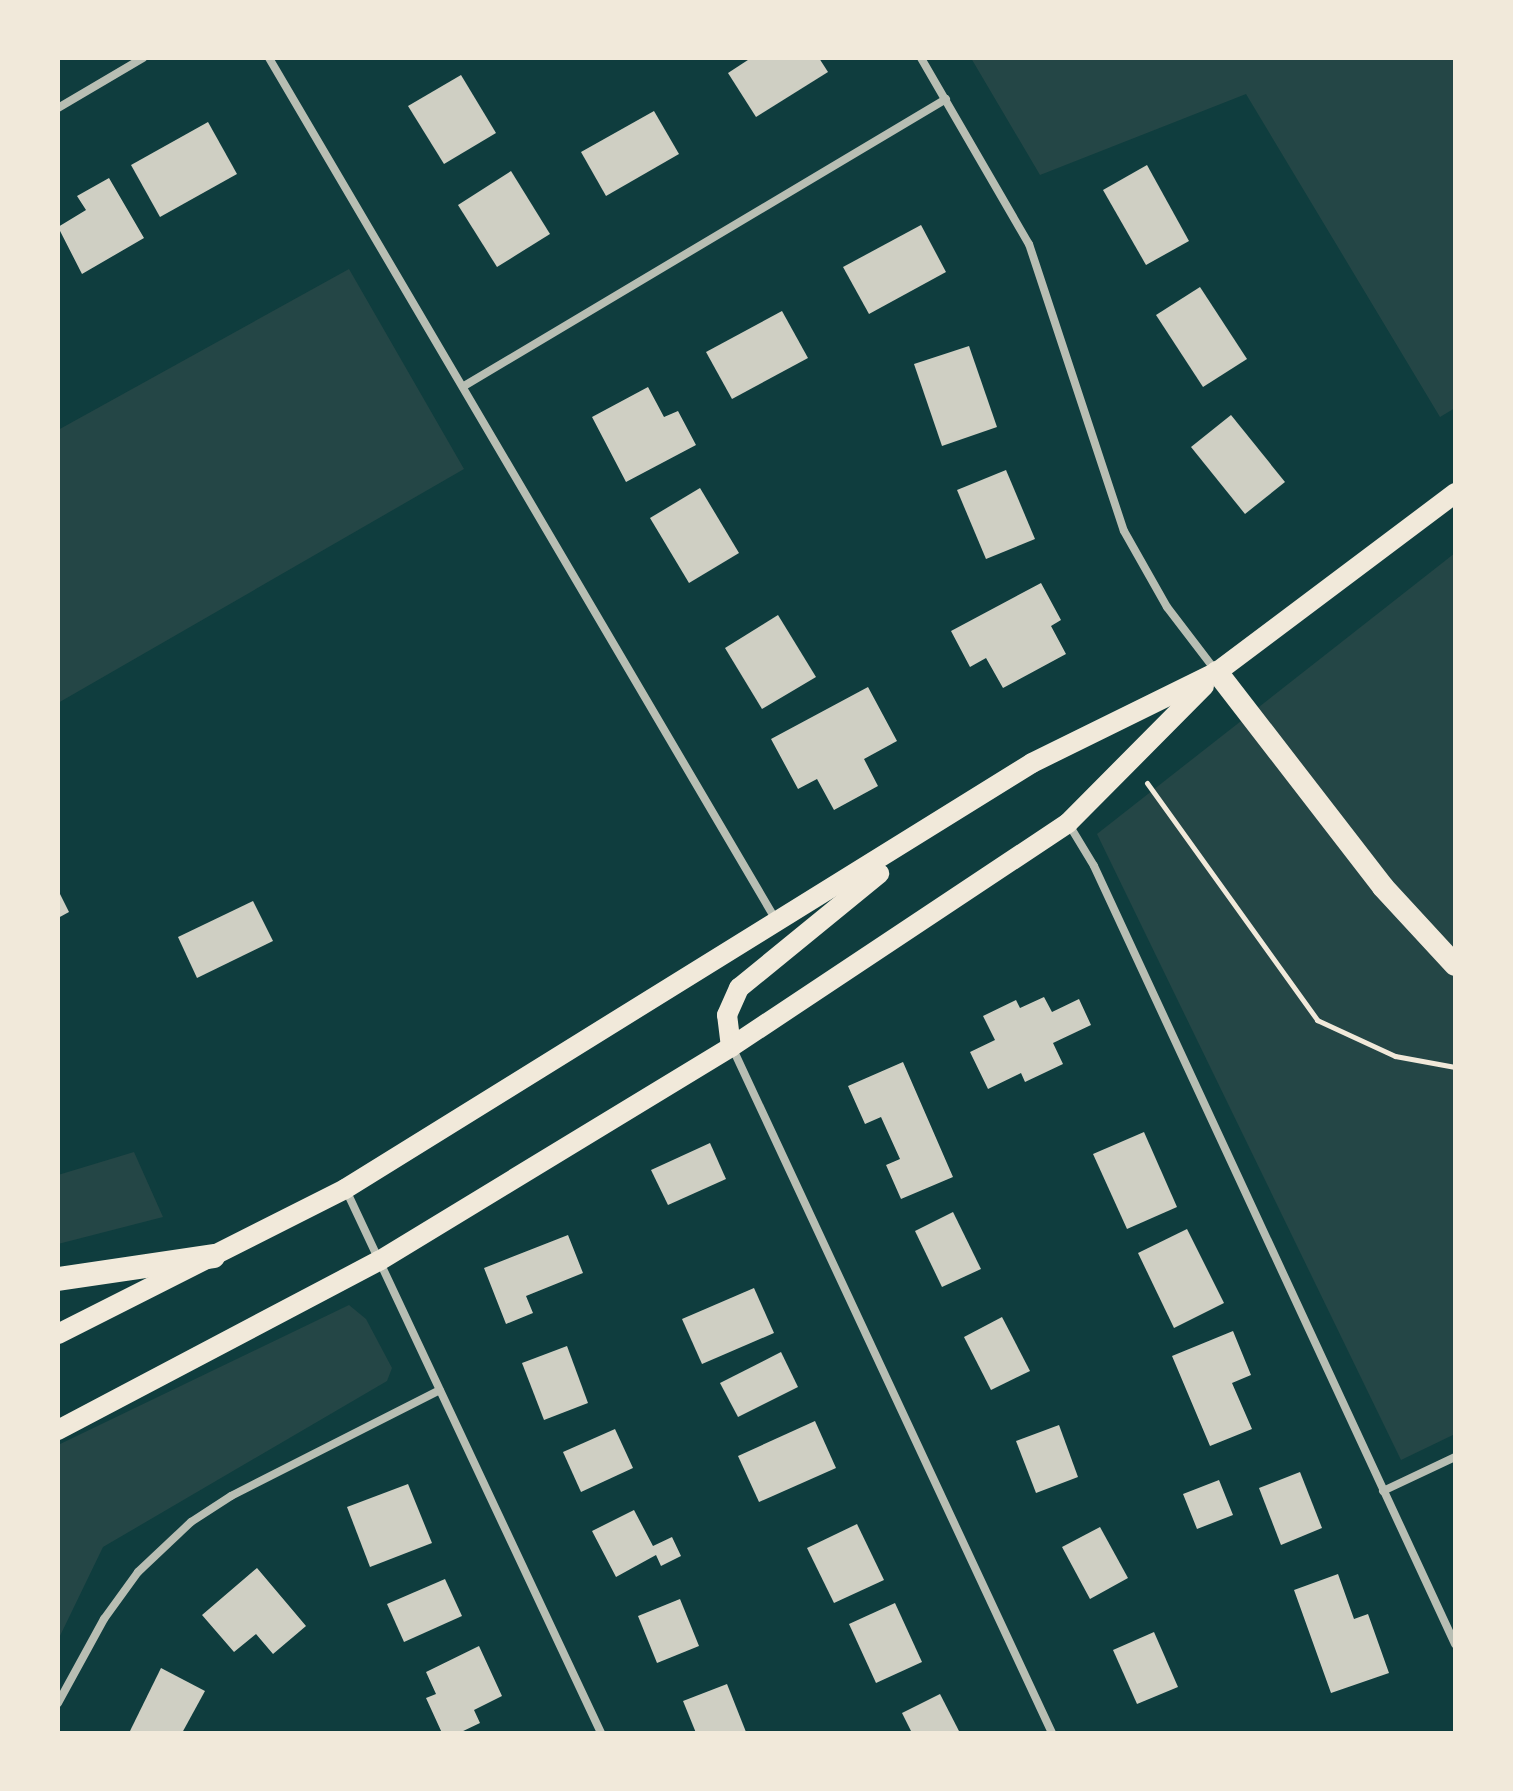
<!DOCTYPE html>
<style>
body{margin:0}
#map{position:relative;width:1513px;height:1791px;overflow:hidden;background:#0f3d3e;font-family:"Playfair Display",serif}
div>[style]{position:absolute}
[style*='--x']{left:calc(var(--x)*1px);top:calc(var(--y)*1px);width:calc(var(--w)*1px);rotate:calc(var(--a)*1deg)}
.green>*{inset:0;background:#244646}
.building>*{inset:0;background:#cfcfc3}
.path>*{height:5px;margin:-2.5px;padding:0 2.5px;transform-origin:2.5px;border-radius:2.5px;background:#f1e9da}
.minor>*{height:8px;margin:-4px;padding:0 4px;transform-origin:4px;border-radius:4px;background:#b8beb3}
.primary>*{height:20px;margin:-10px;padding:0 10px;transform-origin:10px;border-radius:10px;background:#f1e9da}
.trunk>*{height:22px;margin:-11px;padding:0 11px;transform-origin:11px;border-radius:11px;background:#f1e9da}
.motorway>*{height:24px;margin:-12px;padding:0 12px;transform-origin:12px;border-radius:12px;background:#f1e9da}
span{translate:-50% -50%;white-space:nowrap;text-align:center;line-height:1.15;-webkit-text-stroke:8px #f1e9da;paint-order:stroke}
.frame{position:absolute;inset:0;border:60px solid #f1e9da;pointer-events:none}
</style>
<div id="map">
<div class="green">
<i style="clip-path:polygon(971px 58px,1455px 58px,1455px 408px,1440px 417px,1246px 94px,1040px 175px)"></i>
<i style="clip-path:polygon(349px 269px,464px 469px,58px 703px,58px 430px)"></i>
<i style="clip-path:polygon(1455px 553px,1455px 1434px,1401px 1460px,1097px 834px)"></i>
<i style="clip-path:polygon(134px 1152px,163px 1217px,58px 1244px,58px 1175px)"></i>
<i style="clip-path:polygon(349px 1305px,366px 1319px,392px 1368px,387px 1381px,103px 1547px,58px 1640px,58px 1445px)"></i>
</div>
<div class="building">
<i style="clip-path:polygon(751px 58px,819px 58px,828px 72px,756px 117px,728px 73px)"></i>
<i style="clip-path:polygon(461px 75px,496px 133px,444px 164px,408px 106px)"></i>
<i style="clip-path:polygon(654px 111px,679px 154px,606px 196px,581px 152px)"></i>
<i style="clip-path:polygon(208px 122px,237px 174px,160px 217px,131px 165px)"></i>
<i style="clip-path:polygon(1147px 165px,1189px 241px,1146px 265px,1103px 190px)"></i>
<i style="clip-path:polygon(511px 171px,550px 234px,497px 267px,458px 205px)"></i>
<i style="clip-path:polygon(109px 178px,144px 238px,82px 274px,58px 227px,86px 210px,77px 196px)"></i>
<i style="clip-path:polygon(921px 225px,946px 272px,869px 314px,843px 267px)"></i>
<i style="clip-path:polygon(1200px 287px,1247px 359px,1203px 387px,1156px 315px)"></i>
<i style="clip-path:polygon(782px 311px,808px 358px,732px 399px,706px 352px)"></i>
<i style="clip-path:polygon(969px 346px,997px 427px,942px 446px,914px 364px)"></i>
<i style="clip-path:polygon(648px 387px,664px 417px,678px 411px,696px 445px,626px 482px,592px 417px)"></i>
<i style="clip-path:polygon(1231px 415px,1285px 482px,1245px 514px,1191px 447px)"></i>
<i style="clip-path:polygon(1006px 470px,1035px 539px,986px 559px,957px 490px)"></i>
<i style="clip-path:polygon(700px 488px,739px 553px,689px 583px,650px 518px)"></i>
<i style="clip-path:polygon(1041px 583px,1061px 620px,1051px 626px,1066px 654px,1003px 688px,986px 658px,970px 667px,951px 631px)"></i>
<i style="clip-path:polygon(778px 615px,816px 677px,762px 709px,725px 648px)"></i>
<i style="clip-path:polygon(868px 687px,897px 741px,864px 759px,878px 786px,834px 810px,817px 779px,798px 789px,771px 739px)"></i>
<i style="clip-path:polygon(58px 890px,69px 912px,58px 918px)"></i>
<i style="clip-path:polygon(253px 901px,273px 941px,197px 978px,178px 937px)"></i>
<i style="clip-path:polygon(1044px 997px,1052px 1012px,1079px 999px,1091px 1025px,1053px 1043px,1063px 1064px,1025px 1082px,1021px 1073px,988px 1089px,970px 1052px,995px 1040px,983px 1016px,1016px 1000px,1020px 1008px)"></i>
<i style="clip-path:polygon(903px 1062px,953px 1177px,901px 1199px,886px 1165px,900px 1159px,881px 1117px,865px 1124px,848px 1086px)"></i>
<i style="clip-path:polygon(1144px 1132px,1177px 1207px,1127px 1229px,1093px 1154px)"></i>
<i style="clip-path:polygon(710px 1143px,726px 1179px,668px 1205px,651px 1170px)"></i>
<i style="clip-path:polygon(953px 1212px,981px 1269px,942px 1287px,915px 1231px)"></i>
<i style="clip-path:polygon(1187px 1229px,1224px 1303px,1174px 1328px,1138px 1253px)"></i>
<i style="clip-path:polygon(568px 1235px,583px 1273px,526px 1296px,533px 1313px,506px 1324px,484px 1268px)"></i>
<i style="clip-path:polygon(754px 1288px,774px 1333px,702px 1364px,682px 1319px)"></i>
<i style="clip-path:polygon(1002px 1317px,1030px 1371px,991px 1390px,964px 1337px)"></i>
<i style="clip-path:polygon(1233px 1331px,1251px 1375px,1232px 1383px,1252px 1429px,1210px 1446px,1172px 1356px)"></i>
<i style="clip-path:polygon(567px 1346px,588px 1403px,544px 1420px,522px 1363px)"></i>
<i style="clip-path:polygon(781px 1352px,798px 1387px,738px 1417px,720px 1383px)"></i>
<i style="clip-path:polygon(815px 1421px,836px 1468px,759px 1502px,738px 1456px)"></i>
<i style="clip-path:polygon(1059px 1425px,1078px 1477px,1036px 1493px,1016px 1441px)"></i>
<i style="clip-path:polygon(615px 1429px,633px 1468px,581px 1492px,563px 1452px)"></i>
<i style="clip-path:polygon(1300px 1472px,1322px 1528px,1281px 1545px,1259px 1488px)"></i>
<i style="clip-path:polygon(1219px 1480px,1233px 1515px,1197px 1529px,1183px 1494px)"></i>
<i style="clip-path:polygon(408px 1484px,432px 1543px,370px 1567px,347px 1507px)"></i>
<i style="clip-path:polygon(634px 1510px,653px 1546px,672px 1537px,681px 1556px,661px 1566px,656px 1555px,616px 1577px,592px 1531px)"></i>
<i style="clip-path:polygon(857px 1524px,884px 1580px,834px 1603px,807px 1548px)"></i>
<i style="clip-path:polygon(1100px 1527px,1128px 1578px,1090px 1599px,1062px 1547px)"></i>
<i style="clip-path:polygon(257px 1568px,306px 1626px,273px 1654px,256px 1634px,234px 1652px,202px 1615px)"></i>
<i style="clip-path:polygon(1338px 1574px,1354px 1619px,1368px 1614px,1389px 1673px,1331px 1693px,1294px 1590px)"></i>
<i style="clip-path:polygon(445px 1579px,462px 1616px,404px 1642px,387px 1604px)"></i>
<i style="clip-path:polygon(680px 1599px,699px 1646px,657px 1663px,638px 1616px)"></i>
<i style="clip-path:polygon(895px 1603px,922px 1662px,876px 1683px,849px 1624px)"></i>
<i style="clip-path:polygon(1154px 1632px,1178px 1687px,1137px 1704px,1113px 1650px)"></i>
<i style="clip-path:polygon(479px 1646px,502px 1696px,474px 1710px,480px 1723px,459px 1733px,442px 1733px,426px 1698px,436px 1694px,426px 1672px)"></i>
<i style="clip-path:polygon(161px 1668px,205px 1691px,182px 1733px,129px 1733px)"></i>
<i style="clip-path:polygon(727px 1684px,746px 1732px,696px 1733px,683px 1701px)"></i>
<i style="clip-path:polygon(940px 1694px,960px 1733px,912px 1733px,902px 1713px)"></i>
</div>
<div class="path">
<i style="--x:1147;--y:783;--w:292;--a:54.3"></i>
<i style="--x:1317;--y:1020;--w:86;--a:24.8"></i>
<i style="--x:1395;--y:1056;--w:61;--a:10.4"></i>
</div>
<div class="minor">
<i style="--x:269;--y:58;--w:1000;--a:59.54"></i>
<i style="--x:921;--y:58;--w:215;--a:59.9"></i>
<i style="--x:1029;--y:244;--w:302;--a:71.7"></i>
<i style="--x:1124;--y:531;--w:87;--a:60.5"></i>
<i style="--x:1167;--y:607;--w:81;--a:52.6"></i>
<i style="--x:58;--y:108;--w:99;--a:-30.5"></i>
<i style="--x:464;--y:386;--w:561;--a:-30.77"></i>
<i style="--x:1068;--y:823;--w:50;--a:58.8"></i>
<i style="--x:1094;--y:866;--w:858;--a:65.11"></i>
<i style="--x:732;--y:1047;--w:757;--a:64.99"></i>
<i style="--x:346;--y:1190;--w:600;--a:64.84"></i>
<i style="--x:1383;--y:1491;--w:80;--a:-25.3"></i>
<i style="--x:58;--y:1703;--w:96;--a:-61.3"></i>
<i style="--x:104;--y:1619;--w:58;--a:-54.1"></i>
<i style="--x:138;--y:1572;--w:73;--a:-43.3"></i>
<i style="--x:191;--y:1522;--w:48;--a:-33"></i>
<i style="--x:231;--y:1496;--w:234;--a:-26.9"></i>
</div>
<div class="primary">
<i style="--x:731;--y:1047;--w:32;--a:-97"></i>
<i style="--x:727;--y:1015;--w:30;--a:-66"></i>
<i style="--x:739;--y:988;--w:181;--a:-39.2"></i>
<i style="--x:58;--y:1334;--w:322;--a:-26.8"></i>
<i style="--x:345;--y:1189;--w:808;--a:-31.8"></i>
<i style="--x:1032;--y:763;--w:206;--a:-26.2"></i>
<i style="--x:1217;--y:672;--w:298;--a:-36.9"></i>
<i style="--x:58;--y:1430;--w:363;--a:-27.8"></i>
<i style="--x:379;--y:1261;--w:412;--a:-31.3"></i>
<i style="--x:731;--y:1047;--w:405;--a:-33.6"></i>
<i style="--x:1068;--y:823;--w:193;--a:-45.2"></i>
</div>
<div class="trunk">
<i style="--x:1217;--y:672;--w:272;--a:52.3"></i>
<i style="--x:1383;--y:887;--w:106;--a:47.3"></i>
</div>
<div class="motorway">
<i style="--x:58;--y:1279;--w:157;--a:-8.4"></i>
</div>
<div class="frame"></div>
</div>
